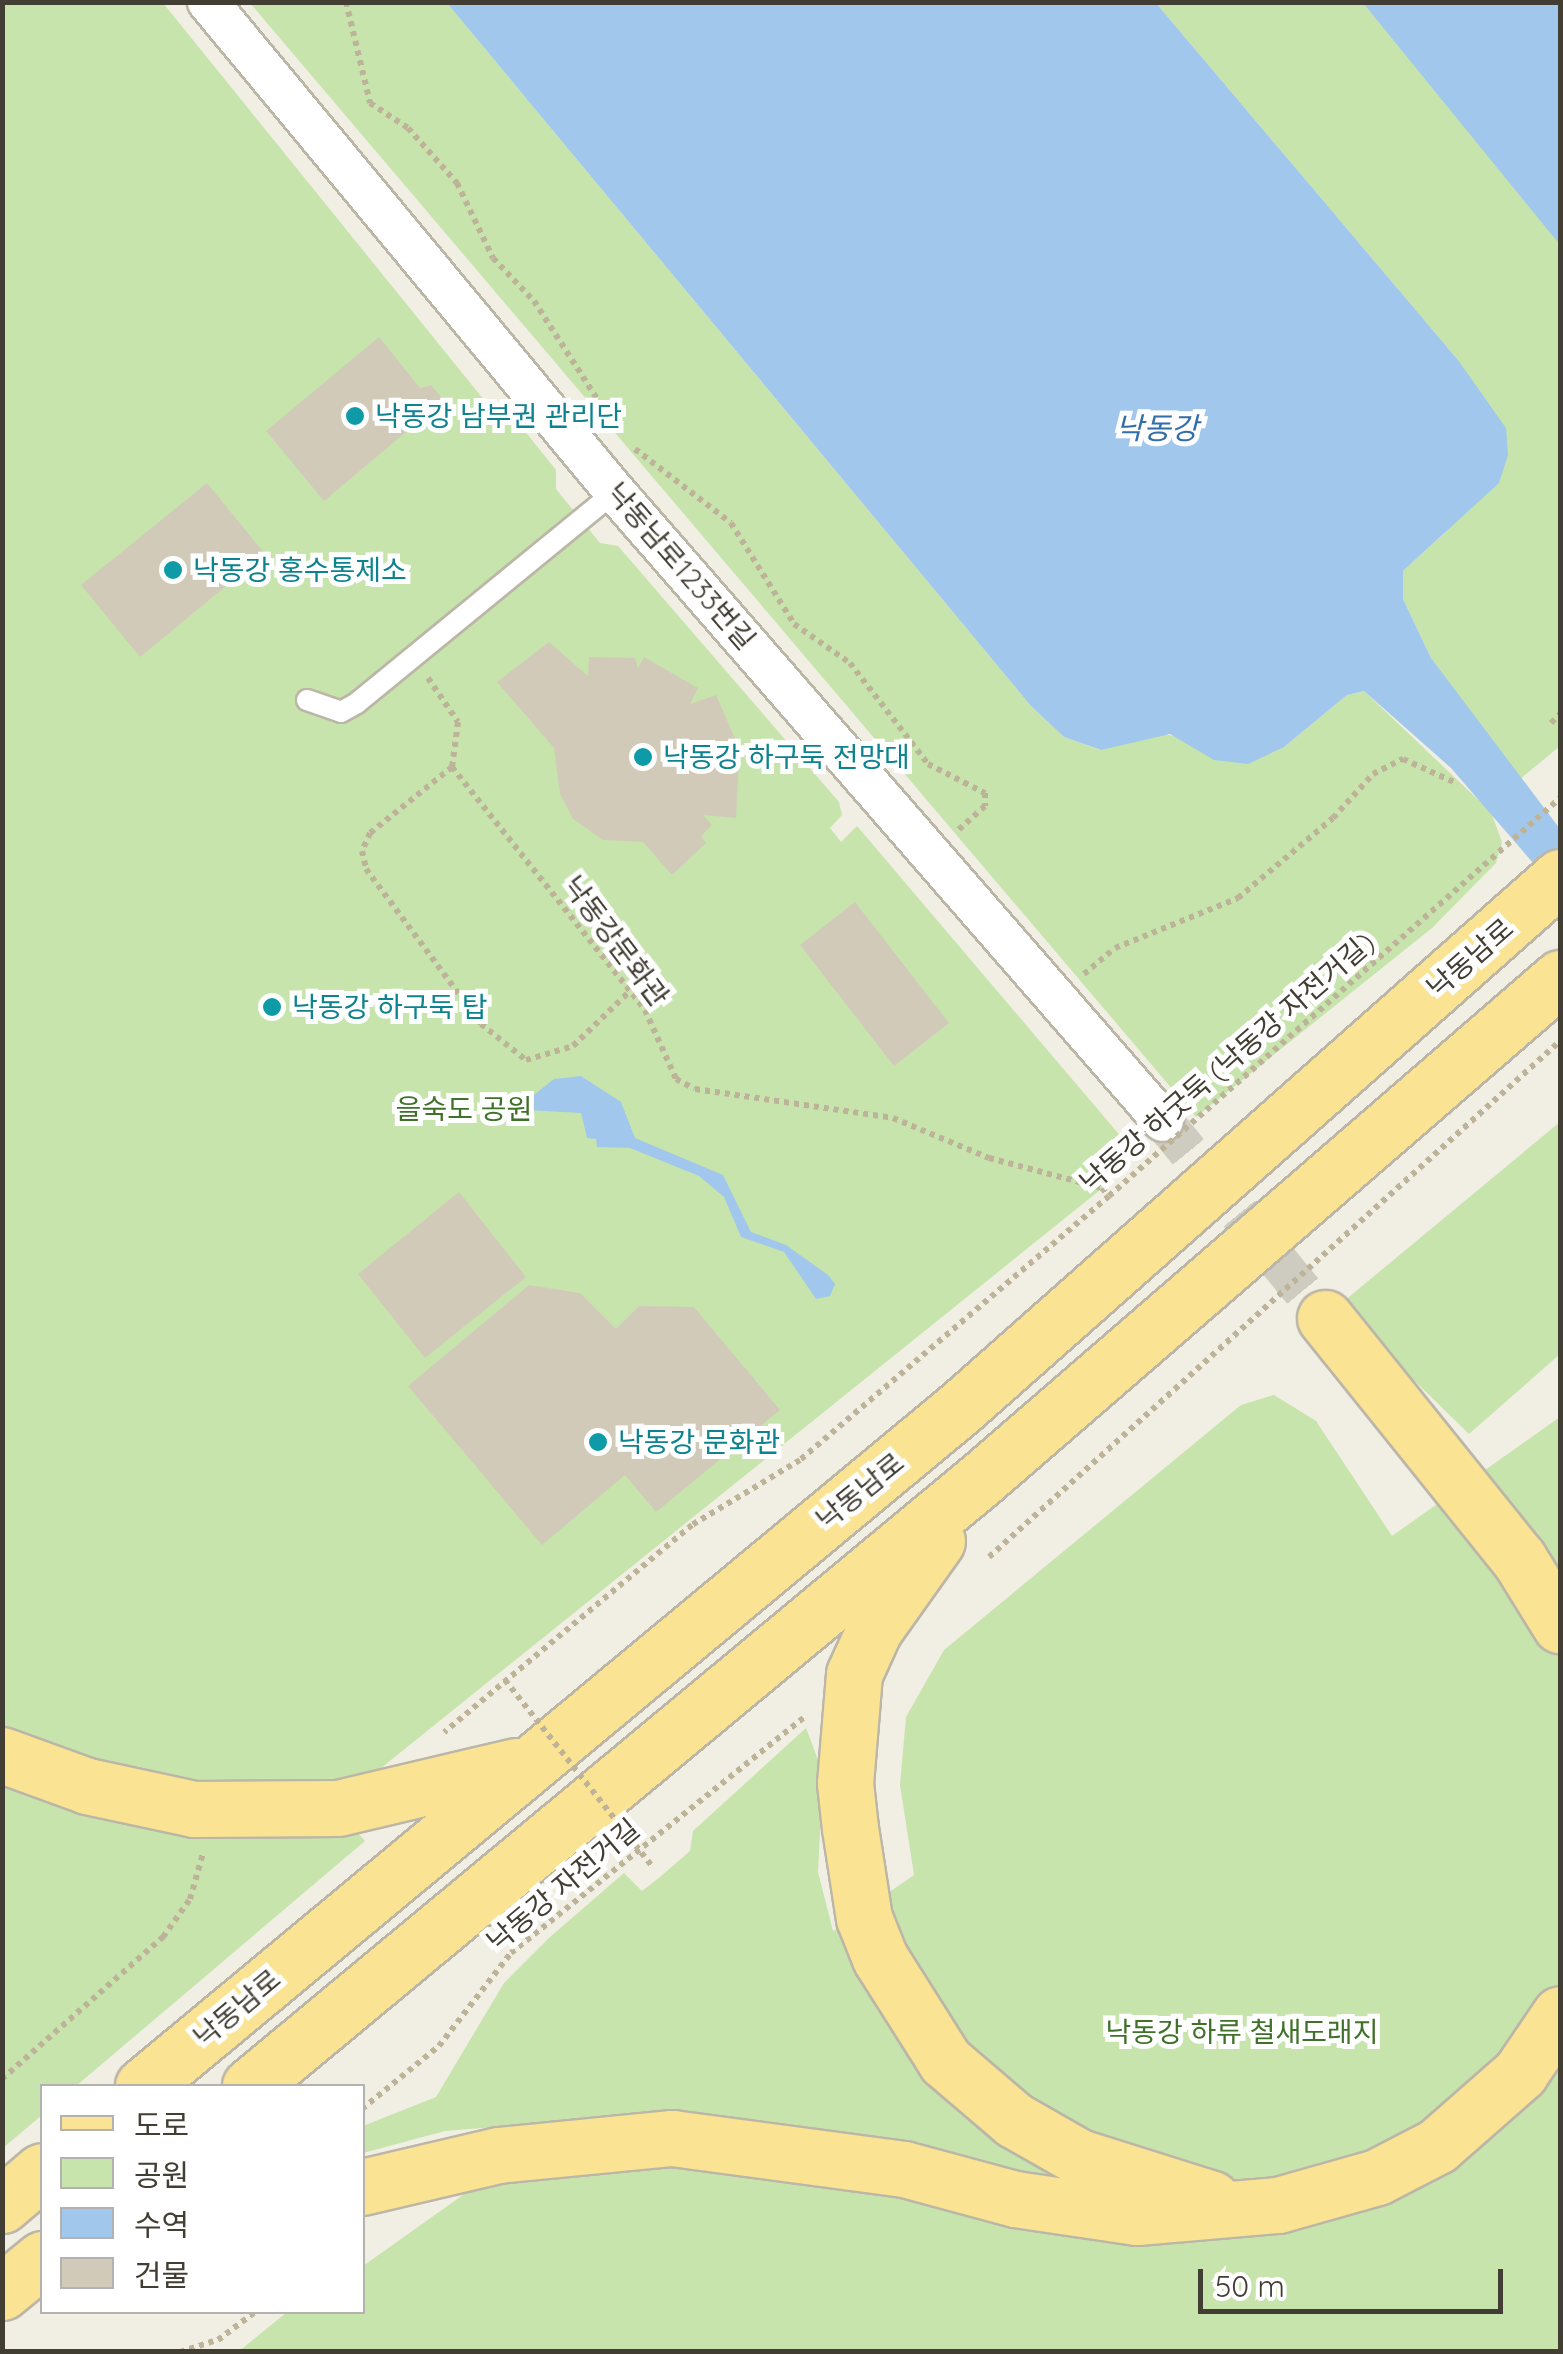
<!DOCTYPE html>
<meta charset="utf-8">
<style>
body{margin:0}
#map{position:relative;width:1563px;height:2354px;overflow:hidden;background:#f1eee3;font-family:Quicksand,"Noto Sans KR",sans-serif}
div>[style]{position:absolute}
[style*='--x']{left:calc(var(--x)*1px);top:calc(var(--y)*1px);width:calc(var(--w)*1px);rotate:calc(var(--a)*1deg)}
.green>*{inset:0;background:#c7e4ad}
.water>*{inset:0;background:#a1c8ec}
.building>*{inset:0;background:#d2cab9}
.street-tunnel>*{height:40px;margin-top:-20px;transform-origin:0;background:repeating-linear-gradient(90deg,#cecbc0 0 40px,transparent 0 60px)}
.path>*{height:6px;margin-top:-3px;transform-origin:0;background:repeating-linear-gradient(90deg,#bdb398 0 5px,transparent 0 10px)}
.roads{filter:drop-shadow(2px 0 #bcb6a7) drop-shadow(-2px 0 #bcb6a7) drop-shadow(0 2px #bcb6a7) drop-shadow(0 -2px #bcb6a7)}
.lane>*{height:20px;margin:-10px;padding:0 10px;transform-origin:10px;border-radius:10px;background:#fff}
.street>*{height:40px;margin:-20px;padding:0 20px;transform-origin:20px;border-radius:20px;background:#fff}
.primary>*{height:55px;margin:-27.5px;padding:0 27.5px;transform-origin:27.5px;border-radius:27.5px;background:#fae494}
.path-bridge>*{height:6px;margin-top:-3px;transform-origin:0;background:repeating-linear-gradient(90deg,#bdb398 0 5px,transparent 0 10px)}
.dots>*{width:28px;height:28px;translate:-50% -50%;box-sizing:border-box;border:5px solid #fff;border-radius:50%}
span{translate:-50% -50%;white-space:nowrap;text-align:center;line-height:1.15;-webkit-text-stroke:10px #fff;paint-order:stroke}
.culture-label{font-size:28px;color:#0d838f}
.left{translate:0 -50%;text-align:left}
.street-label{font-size:28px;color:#433e34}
.park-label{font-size:28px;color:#40712a}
.water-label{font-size:30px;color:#326ea9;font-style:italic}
.frame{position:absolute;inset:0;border:5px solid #433e34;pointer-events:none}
.legend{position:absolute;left:40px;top:2084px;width:325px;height:230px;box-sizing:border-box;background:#fff;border:2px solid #b4b2ae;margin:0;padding:12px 18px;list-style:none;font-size:30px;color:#433e34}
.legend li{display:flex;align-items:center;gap:20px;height:50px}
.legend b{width:50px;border:2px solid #b4b2ae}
.scale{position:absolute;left:1198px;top:2269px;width:305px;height:45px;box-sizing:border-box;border:5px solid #433e34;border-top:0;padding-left:12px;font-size:30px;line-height:35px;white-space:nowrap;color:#433e34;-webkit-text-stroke:8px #fff;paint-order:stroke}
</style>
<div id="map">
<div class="green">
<i style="clip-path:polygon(3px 3px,163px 3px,497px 416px,511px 414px,556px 470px,556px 489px,600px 543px,618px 546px,839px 802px,842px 815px,830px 828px,841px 842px,857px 826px,1123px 1139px,1126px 1160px,1115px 1170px,1100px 1169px,1110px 1182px,299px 1834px,354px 1829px,365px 1841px,76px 2086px,42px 2086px,42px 2115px,3px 2148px)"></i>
<i style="clip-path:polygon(250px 3px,447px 3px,1031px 706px,1064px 737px,1100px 750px,1158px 734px,1284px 747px,1347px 695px,1364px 691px,1491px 812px,1502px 842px,1496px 863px,1432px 928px,1196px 1117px)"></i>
<i style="clip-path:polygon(1156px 3px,1363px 3px,1560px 242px,1560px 746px,1519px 780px,1431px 658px,1403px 599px,1403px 571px,1447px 531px,1458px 360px)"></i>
<i style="clip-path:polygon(1560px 1122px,1560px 1354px,1469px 1434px,1338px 1306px)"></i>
<i style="clip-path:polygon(1274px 1395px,1316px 1421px,1392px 1536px,1560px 1417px,1560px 2351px,238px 2352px,287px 2312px,362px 2312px,363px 2266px,567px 2121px,445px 2131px,363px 2153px,363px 2126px,436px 2097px,504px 1983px,550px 1937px,624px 1873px,642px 1891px,660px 1877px,690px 1851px,693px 1831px,806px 1728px,823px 1773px,818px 1872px,833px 1931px,914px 1875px,900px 1785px,906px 1717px,944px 1650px,1241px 1405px)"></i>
</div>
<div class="water">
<i style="clip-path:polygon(447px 3px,1156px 3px,1458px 360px,1506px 428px,1508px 455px,1499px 483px,1403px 571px,1403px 599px,1431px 658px,1560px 829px,1560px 894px,1451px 768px,1364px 691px,1347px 695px,1284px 747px,1248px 764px,1214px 760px,1170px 734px,1101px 750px,1064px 737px,1031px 706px)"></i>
<i style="clip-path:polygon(1363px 3px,1560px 3px,1560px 242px,1556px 240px)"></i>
<i style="clip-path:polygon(581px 1076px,621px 1102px,635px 1138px,723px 1175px,751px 1232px,786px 1245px,828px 1275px,835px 1284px,830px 1296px,816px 1299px,784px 1252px,741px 1237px,724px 1197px,699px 1176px,630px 1148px,597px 1147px,596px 1139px,587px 1138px,581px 1113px,527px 1110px,530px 1098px,554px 1079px)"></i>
</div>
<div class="building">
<i style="clip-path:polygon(379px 337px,420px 388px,431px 385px,444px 400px,324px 501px,266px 431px)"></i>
<i style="clip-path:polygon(207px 483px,265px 554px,140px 657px,81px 585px)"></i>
<i style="clip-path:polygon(549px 642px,588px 676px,589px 657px,635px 658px,638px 668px,644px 657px,698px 688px,690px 704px,716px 695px,741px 752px,731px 759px,739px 759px,736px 818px,703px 815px,712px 825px,701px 836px,706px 843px,672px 875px,643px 842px,603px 840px,573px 819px,560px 794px,554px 748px,497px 682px)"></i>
<i style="clip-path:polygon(855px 902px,949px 1023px,894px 1066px,800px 945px)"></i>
<i style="clip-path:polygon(459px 1192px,526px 1277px,425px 1358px,358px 1274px)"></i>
<i style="clip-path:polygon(529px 1285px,580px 1293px,616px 1329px,639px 1306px,694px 1307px,780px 1410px,656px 1512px,625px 1475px,542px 1545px,408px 1386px)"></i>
</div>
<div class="street-tunnel">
<i style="--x:1163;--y:1121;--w:255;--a:50.6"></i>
</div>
<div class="path">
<i style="--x:346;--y:2;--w:104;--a:76.6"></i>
<i style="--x:370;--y:103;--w:45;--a:33.3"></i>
<i style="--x:408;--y:128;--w:74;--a:48.3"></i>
<i style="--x:457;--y:183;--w:83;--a:64.4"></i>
<i style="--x:493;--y:258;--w:59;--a:46.4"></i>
<i style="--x:534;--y:301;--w:137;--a:57.2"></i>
<i style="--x:635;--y:449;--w:121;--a:37.6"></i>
<i style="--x:731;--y:523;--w:119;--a:58"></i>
<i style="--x:794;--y:624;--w:68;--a:34.9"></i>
<i style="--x:850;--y:663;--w:128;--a:52.3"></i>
<i style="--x:928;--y:764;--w:64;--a:27"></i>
<i style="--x:985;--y:793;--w:13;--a:90"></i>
<i style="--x:985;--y:806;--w:36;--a:138"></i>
<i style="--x:428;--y:678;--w:53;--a:55.7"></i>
<i style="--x:458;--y:722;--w:45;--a:97.6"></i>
<i style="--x:452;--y:767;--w:310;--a:51.5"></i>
<i style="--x:645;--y:1010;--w:76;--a:65.8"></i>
<i style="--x:676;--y:1079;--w:21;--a:28"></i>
<i style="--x:695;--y:1089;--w:200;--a:8.3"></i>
<i style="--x:893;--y:1118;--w:104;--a:22.6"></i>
<i style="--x:989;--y:1158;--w:117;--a:14.9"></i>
<i style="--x:1102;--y:1188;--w:11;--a:49"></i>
<i style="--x:1109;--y:1196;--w:406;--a:139.5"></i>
<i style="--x:800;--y:1460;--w:126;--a:149"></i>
<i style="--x:692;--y:1525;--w:323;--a:140.1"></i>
<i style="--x:1551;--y:723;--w:13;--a:-45"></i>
<i style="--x:452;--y:767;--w:105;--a:141.2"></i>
<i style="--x:370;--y:833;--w:20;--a:114"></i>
<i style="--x:362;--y:851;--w:18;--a:77"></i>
<i style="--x:366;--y:869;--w:193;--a:53.4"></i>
<i style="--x:481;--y:1024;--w:58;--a:38.7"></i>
<i style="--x:526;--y:1060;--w:49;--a:-16.6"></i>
<i style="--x:573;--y:1046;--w:79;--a:-44"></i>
<i style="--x:1084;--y:974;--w:40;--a:-40"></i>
<i style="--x:1115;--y:948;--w:133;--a:-22.1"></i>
<i style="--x:1238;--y:898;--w:124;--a:-40.1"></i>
<i style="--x:1333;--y:818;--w:59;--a:-47.7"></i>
<i style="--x:1373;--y:774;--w:34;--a:-27"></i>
<i style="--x:1403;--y:759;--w:60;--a:24.4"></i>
<i style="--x:2;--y:2079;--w:215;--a:-41.4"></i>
<i style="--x:163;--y:1937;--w:47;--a:-54.6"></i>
<i style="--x:190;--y:1899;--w:48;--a:-74.2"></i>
<i style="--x:362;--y:2109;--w:99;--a:-39.3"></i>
<i style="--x:439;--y:2046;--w:118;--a:-52.3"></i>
<i style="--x:511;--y:1953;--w:377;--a:-38.8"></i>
<i style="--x:180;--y:2352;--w:40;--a:-18"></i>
<i style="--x:218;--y:2340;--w:46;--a:-37.1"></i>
</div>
<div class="roads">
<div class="lane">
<i style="--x:307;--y:700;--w:36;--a:19"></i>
<i style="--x:341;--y:712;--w:18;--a:-29"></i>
<i style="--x:357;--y:703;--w:333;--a:-39.3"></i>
</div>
<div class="street">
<i style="--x:208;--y:2;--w:637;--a:50.29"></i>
<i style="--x:615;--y:492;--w:834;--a:48.94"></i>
</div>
<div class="primary">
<i style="--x:1325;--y:1318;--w:309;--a:51.2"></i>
<i style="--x:1519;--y:1559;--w:78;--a:58.2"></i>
<i style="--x:937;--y:1541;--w:109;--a:125.3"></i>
<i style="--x:874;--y:1630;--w:48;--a:114.4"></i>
<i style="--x:854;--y:1674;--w:109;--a:94.7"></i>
<i style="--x:845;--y:1783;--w:45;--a:83.7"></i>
<i style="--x:850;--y:1828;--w:91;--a:81.2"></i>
<i style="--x:864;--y:1918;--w:43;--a:68.2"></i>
<i style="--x:880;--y:1958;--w:122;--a:57.7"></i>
<i style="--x:945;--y:2061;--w:91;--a:40.5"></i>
<i style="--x:1014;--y:2120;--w:75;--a:29.6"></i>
<i style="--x:1079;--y:2157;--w:139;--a:17.5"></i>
<i style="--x:2;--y:1755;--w:90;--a:20"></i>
<i style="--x:87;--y:1786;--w:109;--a:12.1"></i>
<i style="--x:194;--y:1809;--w:144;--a:-0.4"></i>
<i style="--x:338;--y:1808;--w:183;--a:-13.3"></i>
<i style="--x:143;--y:2086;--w:1062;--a:-39.69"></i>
<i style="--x:960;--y:1408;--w:801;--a:-41.51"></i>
<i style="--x:250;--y:2086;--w:949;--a:-39.7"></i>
<i style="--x:980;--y:1480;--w:767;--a:-40.88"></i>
<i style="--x:362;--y:2187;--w:140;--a:-13.2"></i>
<i style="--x:498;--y:2155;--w:175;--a:-5.6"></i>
<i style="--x:672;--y:2138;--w:234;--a:7.6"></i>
<i style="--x:904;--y:2169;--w:115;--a:15.1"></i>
<i style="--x:1015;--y:2199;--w:123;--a:8.4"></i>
<i style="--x:1137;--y:2217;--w:142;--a:-4.9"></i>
<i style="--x:1278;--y:2205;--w:103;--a:-15.8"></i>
<i style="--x:1377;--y:2177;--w:68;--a:-27.3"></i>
<i style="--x:1437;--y:2146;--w:111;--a:-41.3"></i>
<i style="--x:1520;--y:2073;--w:71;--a:-55.9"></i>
<i style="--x:2;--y:2205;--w:52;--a:-40.4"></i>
<i style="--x:2;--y:2292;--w:52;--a:-39.5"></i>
</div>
</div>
<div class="path-bridge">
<i style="--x:1109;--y:1196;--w:602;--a:-41.43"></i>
<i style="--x:989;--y:1557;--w:770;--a:-42.1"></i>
<i style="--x:505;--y:1680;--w:237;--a:51.7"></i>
</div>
<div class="dots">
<i style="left:355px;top:416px;background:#0f9aa8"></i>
<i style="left:173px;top:570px;background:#0f9aa8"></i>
<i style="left:643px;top:757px;background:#0f9aa8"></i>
<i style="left:272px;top:1007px;background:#0f9aa8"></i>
<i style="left:598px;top:1442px;background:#0f9aa8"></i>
</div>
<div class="culture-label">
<span class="left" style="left:375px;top:416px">낙동강 남부권 관리단</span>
<span class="left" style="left:193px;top:570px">낙동강 홍수통제소</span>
<span class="left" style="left:663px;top:757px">낙동강 하구둑 전망대</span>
<span class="left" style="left:292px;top:1007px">낙동강 하구둑 탑</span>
<span class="left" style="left:618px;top:1442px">낙동강 문화관</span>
</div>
<div class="street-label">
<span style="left:681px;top:566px;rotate:49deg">낙동남로1233번길</span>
<span style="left:616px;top:941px;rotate:53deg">낙동강문화관</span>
<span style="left:1470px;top:958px;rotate:-41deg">낙동남로</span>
<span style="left:1227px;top:1062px;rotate:-41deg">낙동강 하굿둑 (낙동강 자전거길)</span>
<span style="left:860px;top:1491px;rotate:-39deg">낙동남로</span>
<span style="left:563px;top:1885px;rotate:-40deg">낙동강 자전거길</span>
<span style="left:237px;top:2008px;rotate:-40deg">낙동남로</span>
</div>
<div class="park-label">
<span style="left:464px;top:1109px">을숙도 공원</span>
<span style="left:1242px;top:2032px">낙동강 하류 철새도래지</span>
</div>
<div class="water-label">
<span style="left:1157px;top:428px">낙동강</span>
</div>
<div class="frame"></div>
<ul class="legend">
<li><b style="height:12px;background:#fae494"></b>도로</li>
<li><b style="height:28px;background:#c7e4ad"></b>공원</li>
<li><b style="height:28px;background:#a1c8ec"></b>수역</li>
<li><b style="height:28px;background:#d2cab9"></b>건물</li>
</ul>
<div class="scale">50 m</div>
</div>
